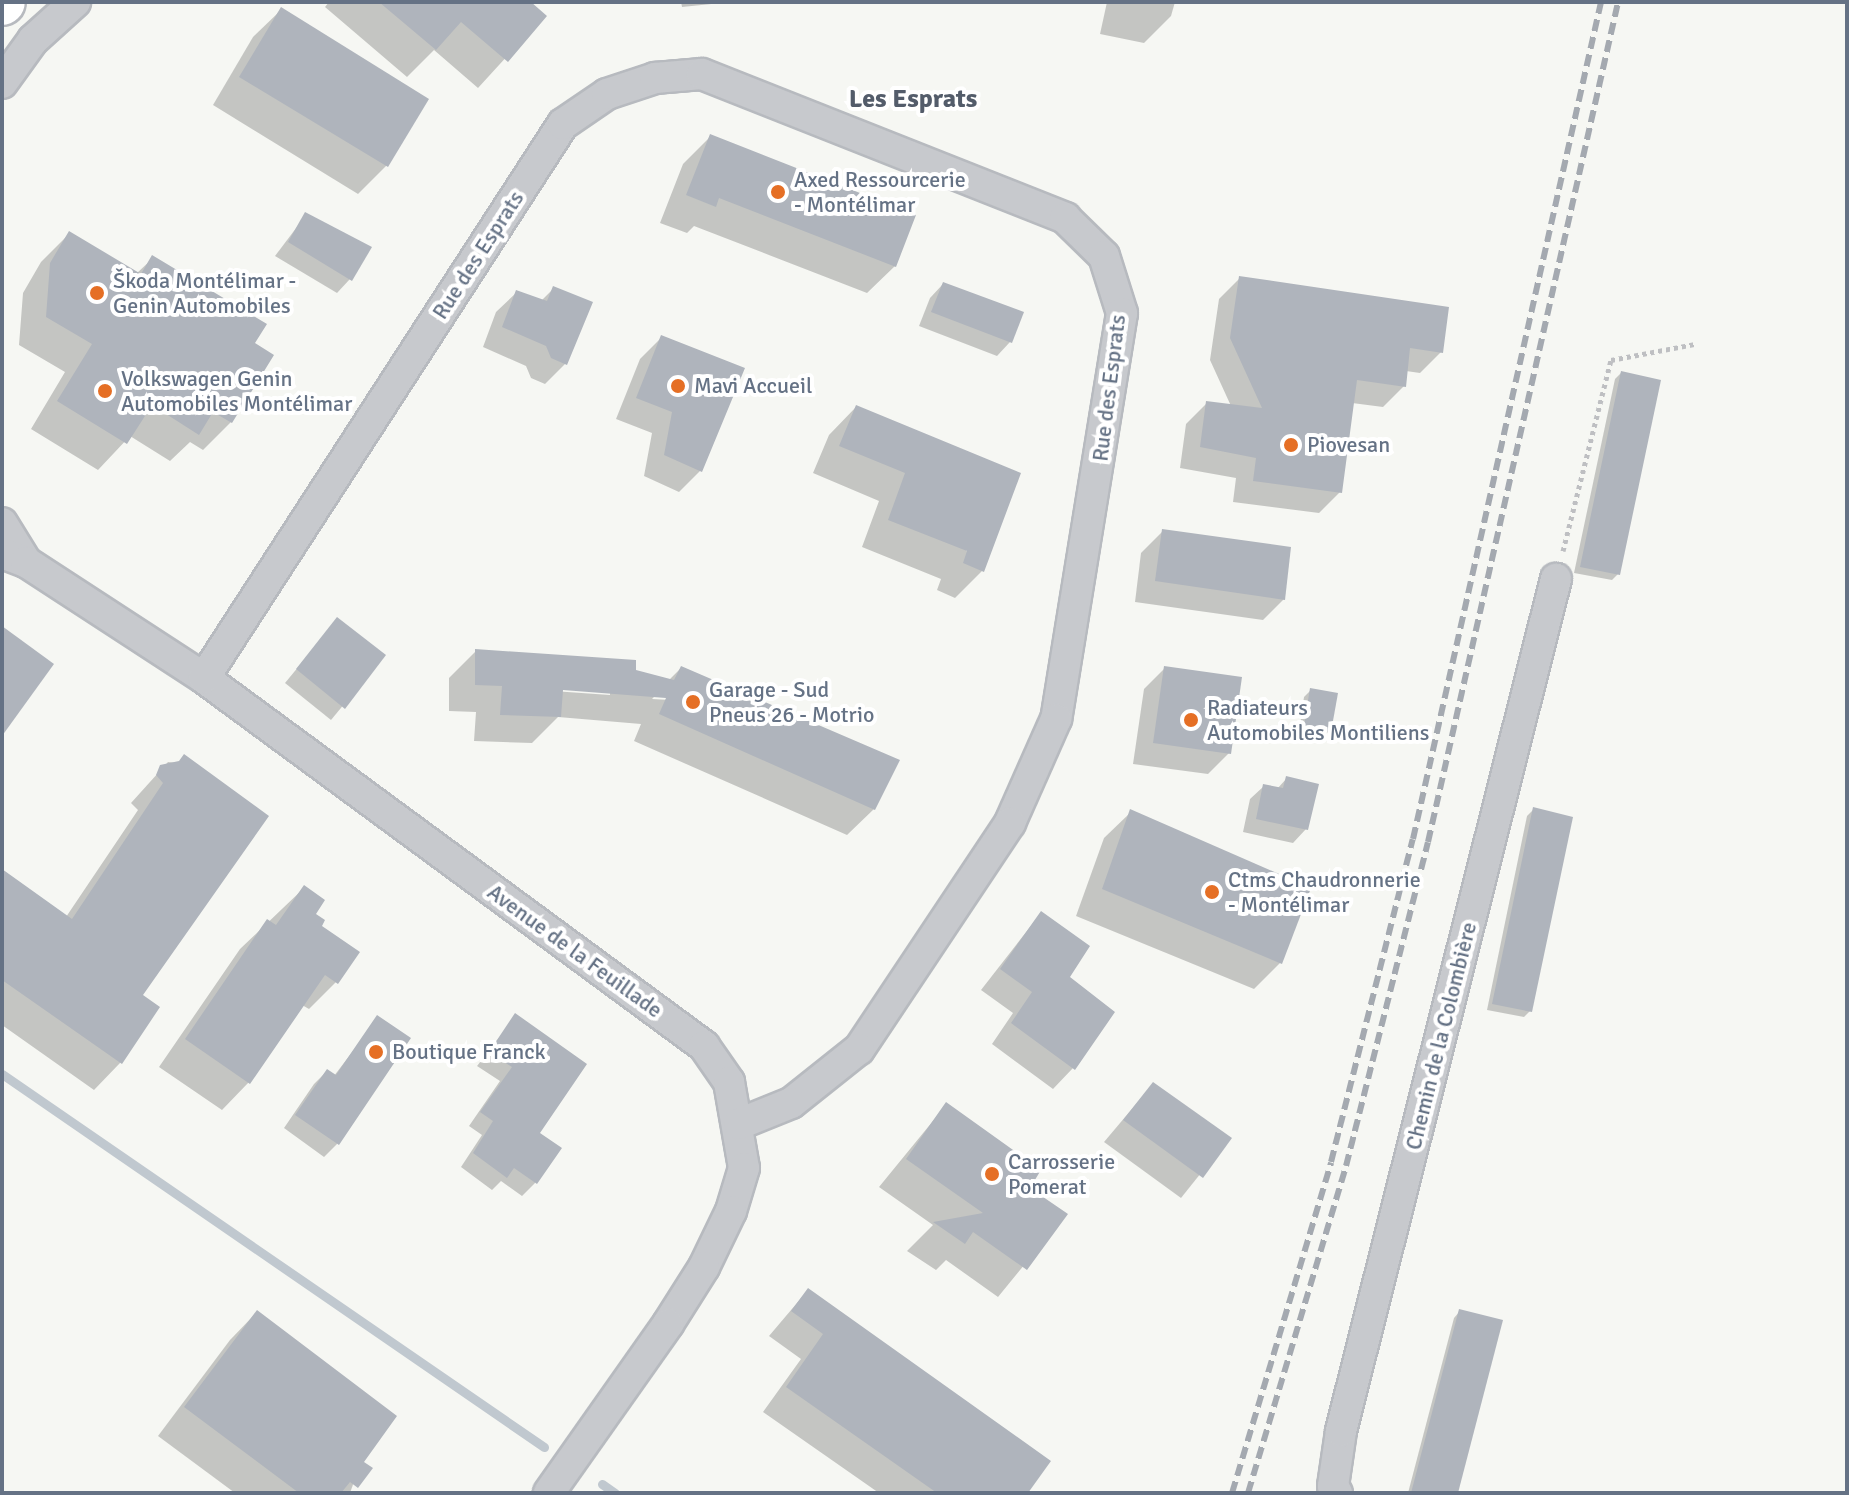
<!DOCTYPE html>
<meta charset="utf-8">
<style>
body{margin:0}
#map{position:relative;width:1849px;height:1495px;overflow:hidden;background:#f6f7f3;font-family:Signika,sans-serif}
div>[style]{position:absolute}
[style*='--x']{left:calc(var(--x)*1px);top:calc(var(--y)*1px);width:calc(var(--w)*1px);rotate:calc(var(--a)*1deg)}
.shadow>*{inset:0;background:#0003}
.stream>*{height:9px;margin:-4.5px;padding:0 4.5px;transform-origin:4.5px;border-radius:4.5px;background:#c0c8cf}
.building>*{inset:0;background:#afb4bc}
.path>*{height:5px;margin-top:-2.5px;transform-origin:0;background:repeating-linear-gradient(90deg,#bebfc2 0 4px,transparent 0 8px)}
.roads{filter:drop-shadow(2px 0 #b7babf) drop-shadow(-2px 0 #b7babf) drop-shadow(0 2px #b7babf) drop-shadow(0 -2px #b7babf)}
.street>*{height:30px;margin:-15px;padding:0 15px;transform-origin:15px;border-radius:15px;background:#c7c9cd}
.primary>*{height:44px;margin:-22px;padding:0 22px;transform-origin:22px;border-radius:22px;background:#fff}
.rail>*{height:6px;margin-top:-3px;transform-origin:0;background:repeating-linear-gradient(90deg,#a4a9b0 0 12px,transparent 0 18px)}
.dots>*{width:22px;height:22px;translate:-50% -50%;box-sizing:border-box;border:4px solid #fff;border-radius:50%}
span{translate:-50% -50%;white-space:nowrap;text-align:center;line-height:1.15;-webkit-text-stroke:8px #fff;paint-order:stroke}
.poi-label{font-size:22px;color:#657285}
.left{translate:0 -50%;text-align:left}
.street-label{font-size:22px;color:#657285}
.quarter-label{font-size:26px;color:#535c6a;font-weight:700}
.frame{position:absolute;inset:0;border:4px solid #657285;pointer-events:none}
</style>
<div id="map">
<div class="shadow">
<i style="clip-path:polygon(329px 2px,527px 2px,544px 16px,478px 88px,434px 50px,407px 77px,325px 7px)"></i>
<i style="clip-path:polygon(681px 2px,731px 2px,682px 7px)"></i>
<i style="clip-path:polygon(1107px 2px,1175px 2px,1171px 16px,1144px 43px,1100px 34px)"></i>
<i style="clip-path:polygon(281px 10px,426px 99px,386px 166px,358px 194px,213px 105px,253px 37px)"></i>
<i style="clip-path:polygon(710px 137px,895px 266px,867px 293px,694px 226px,687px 233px,660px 223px,683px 164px)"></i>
<i style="clip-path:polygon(306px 215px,350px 279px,337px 293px,275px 256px)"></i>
<i style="clip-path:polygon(69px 234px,136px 274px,153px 258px,252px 344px,231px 422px,203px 450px,190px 442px,170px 461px,130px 436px,98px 470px,31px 429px,65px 372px,19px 345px,23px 293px,41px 262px)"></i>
<i style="clip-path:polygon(1240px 278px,1441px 352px,1420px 373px,1406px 371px,1404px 386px,1383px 407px,1352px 403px,1340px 492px,1319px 513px,1233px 502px,1236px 478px,1180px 468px,1186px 424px,1207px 403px,1231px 406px,1210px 360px,1219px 299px)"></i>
<i style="clip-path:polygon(943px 284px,1010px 342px,997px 356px,919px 326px,930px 298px)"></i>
<i style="clip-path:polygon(553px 289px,565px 364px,545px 384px,531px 378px,526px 366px,483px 347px,496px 312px,517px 292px,541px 301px)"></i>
<i style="clip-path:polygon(661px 338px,700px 471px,679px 492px,644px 476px,652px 433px,616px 419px,640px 359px)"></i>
<i style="clip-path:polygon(1621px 373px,1618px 574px,1612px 580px,1574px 573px,1615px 379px)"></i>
<i style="clip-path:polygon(856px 407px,982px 571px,955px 598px,937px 590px,941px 579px,862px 547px,879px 501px,813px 473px,829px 435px)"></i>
<i style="clip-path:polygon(1162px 532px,1284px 599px,1263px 620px,1135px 602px,1141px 553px)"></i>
<i style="clip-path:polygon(337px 620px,384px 656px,331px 720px,285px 683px)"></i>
<i style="clip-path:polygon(evenodd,476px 651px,669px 680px,681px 668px,874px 809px,847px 835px,634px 741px,641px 724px,558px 717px,532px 743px,474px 741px,476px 712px,449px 711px,449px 678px,476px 651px,553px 687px,610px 691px,610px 695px,553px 691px,553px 687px,476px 651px,656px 695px,672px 696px,671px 700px,652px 699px,656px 695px)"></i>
<i style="clip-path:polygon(1165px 668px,1229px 753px,1208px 774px,1133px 764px,1144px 689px)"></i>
<i style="clip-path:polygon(1310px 691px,1329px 731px,1323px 737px,1299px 732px,1304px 697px)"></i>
<i style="clip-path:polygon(168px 762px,178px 763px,141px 995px,157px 1007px,120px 1063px,94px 1090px,2px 1025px,2px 872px,66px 917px,138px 810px,131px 803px)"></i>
<i style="clip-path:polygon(1287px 778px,1306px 829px,1293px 843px,1243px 832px,1250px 799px,1264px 786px,1277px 789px)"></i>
<i style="clip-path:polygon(1533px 810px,1530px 1011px,1524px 1017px,1487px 1010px,1527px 816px)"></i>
<i style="clip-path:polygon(1131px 812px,1281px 962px,1254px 989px,1076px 916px,1104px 838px)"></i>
<i style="clip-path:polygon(305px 887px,336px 982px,309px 1009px,302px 1005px,249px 1082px,222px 1110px,159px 1067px,240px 949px)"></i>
<i style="clip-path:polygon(1041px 913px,1067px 978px,1073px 1068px,1053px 1089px,992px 1044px,1013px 1013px,981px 990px)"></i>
<i style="clip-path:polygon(516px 1016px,538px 1133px,535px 1183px,522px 1196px,501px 1181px,492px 1190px,461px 1167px,482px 1135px,469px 1126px,500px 1081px,477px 1066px)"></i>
<i style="clip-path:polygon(378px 1018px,337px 1144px,324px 1157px,284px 1128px,314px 1084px,327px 1071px,334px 1076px)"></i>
<i style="clip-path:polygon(1153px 1084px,1229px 1138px,1181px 1198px,1104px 1142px)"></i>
<i style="clip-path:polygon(946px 1105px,1027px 1188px,1065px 1215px,998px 1297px,946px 1260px,936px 1270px,907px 1251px,933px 1225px,879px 1187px)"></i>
<i style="clip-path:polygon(808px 1290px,1026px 1493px,879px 1493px,763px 1412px,801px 1359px,769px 1336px)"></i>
<i style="clip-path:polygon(1460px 1311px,1456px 1493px,1408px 1493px,1454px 1318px)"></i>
<i style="clip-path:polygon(257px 1312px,361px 1462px,350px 1493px,235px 1493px,158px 1436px,230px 1340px)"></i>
</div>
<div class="stream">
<i style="--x:2;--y:1074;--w:658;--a:34.54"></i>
<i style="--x:602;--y:1484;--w:16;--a:35"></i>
</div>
<div class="building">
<i style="clip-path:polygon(379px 2px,531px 2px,547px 16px,508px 62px,461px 22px,436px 50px)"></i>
<i style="clip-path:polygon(281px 7px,429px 99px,388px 167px,239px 77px)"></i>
<i style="clip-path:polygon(710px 134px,916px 215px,896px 267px,719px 198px,716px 207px,686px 195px)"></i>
<i style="clip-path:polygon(305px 212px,372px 247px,352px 281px,288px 242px)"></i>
<i style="clip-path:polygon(69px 231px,141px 274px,152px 255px,267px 324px,255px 343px,274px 355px,232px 423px,213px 412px,199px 435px,152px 405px,127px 444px,57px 401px,92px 344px,46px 317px,50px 263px)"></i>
<i style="clip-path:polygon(1239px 276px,1449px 307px,1443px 353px,1410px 348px,1406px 387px,1357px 380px,1342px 493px,1253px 481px,1256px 458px,1200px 447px,1206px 401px,1262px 408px,1230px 338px)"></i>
<i style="clip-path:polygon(943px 282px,1024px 312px,1012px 343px,931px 312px)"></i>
<i style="clip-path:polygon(553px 286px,593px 302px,567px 365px,551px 358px,546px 346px,502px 327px,516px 290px,547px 301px)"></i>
<i style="clip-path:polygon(661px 335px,745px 368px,702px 472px,664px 455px,672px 412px,636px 398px)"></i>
<i style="clip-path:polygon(1621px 371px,1661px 380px,1620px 575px,1580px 567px)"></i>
<i style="clip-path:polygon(856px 405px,1021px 473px,984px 572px,963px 563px,967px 551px,888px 520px,905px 473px,839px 446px)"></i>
<i style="clip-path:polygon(1162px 529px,1291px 547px,1285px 600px,1155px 581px)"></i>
<i style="clip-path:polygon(337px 617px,386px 655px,345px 709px,296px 669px)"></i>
<i style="clip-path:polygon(2px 626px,54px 664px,2px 736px)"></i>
<i style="clip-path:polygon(475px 649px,636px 660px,636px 670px,674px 680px,681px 666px,900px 760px,875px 810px,659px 714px,666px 698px,563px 690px,561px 717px,500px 715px,502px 686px,475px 685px)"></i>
<i style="clip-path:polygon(1164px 666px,1242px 677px,1231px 754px,1153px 743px)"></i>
<i style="clip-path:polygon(1310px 688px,1338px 693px,1331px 732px,1304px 726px)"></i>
<i style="clip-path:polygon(184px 754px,269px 816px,143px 995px,160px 1007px,122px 1064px,2px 980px,2px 869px,72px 919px,163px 783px,156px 775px,160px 765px,179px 761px)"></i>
<i style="clip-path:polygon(1286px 776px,1319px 784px,1308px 830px,1256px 819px,1263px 784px,1283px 788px)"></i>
<i style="clip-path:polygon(1533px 807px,1573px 817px,1532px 1012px,1492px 1004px)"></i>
<i style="clip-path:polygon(1130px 809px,1311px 888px,1282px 964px,1102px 889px)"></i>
<i style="clip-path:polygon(304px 885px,325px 900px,316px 914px,325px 920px,322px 926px,360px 952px,338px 984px,325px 975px,250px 1084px,185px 1039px,267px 919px,276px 925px)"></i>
<i style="clip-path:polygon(1041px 911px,1090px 946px,1070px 977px,1115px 1012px,1075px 1070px,1011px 1023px,1032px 992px,1000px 969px)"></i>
<i style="clip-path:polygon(515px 1013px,587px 1064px,540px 1133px,562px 1148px,537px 1184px,514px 1168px,507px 1178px,473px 1153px,493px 1121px,480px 1112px,512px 1067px,489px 1052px)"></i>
<i style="clip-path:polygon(377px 1015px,411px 1038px,339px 1145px,295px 1115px,327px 1069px,336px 1075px)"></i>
<i style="clip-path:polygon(1153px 1082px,1232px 1138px,1203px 1178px,1123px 1120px)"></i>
<i style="clip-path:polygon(946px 1102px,1041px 1170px,1030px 1188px,1068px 1214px,1027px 1270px,973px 1232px,965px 1244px,933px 1222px,983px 1213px,906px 1159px)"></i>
<i style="clip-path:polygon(808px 1288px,1051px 1461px,1028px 1493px,937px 1493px,786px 1387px,823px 1334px,791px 1311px)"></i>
<i style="clip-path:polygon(1459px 1309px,1503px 1320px,1458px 1493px,1411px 1493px)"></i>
<i style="clip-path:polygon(257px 1310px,397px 1416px,364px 1462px,373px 1468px,358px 1488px,350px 1482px,341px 1493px,299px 1493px,184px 1407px)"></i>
</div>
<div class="path">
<i style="--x:1563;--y:551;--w:197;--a:-75.9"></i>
<i style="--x:1611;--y:360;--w:86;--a:-10.8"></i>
</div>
<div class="roads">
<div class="street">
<i style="--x:2;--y:83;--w:53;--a:-54.2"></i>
<i style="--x:33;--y:40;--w:57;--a:-42.1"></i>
<i style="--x:2;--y:523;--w:46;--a:58.4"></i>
<i style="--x:2;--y:553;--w:26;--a:21"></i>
<i style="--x:26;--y:562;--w:212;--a:33.1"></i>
<i style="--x:204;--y:678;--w:621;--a:36.35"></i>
<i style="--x:704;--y:1046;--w:44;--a:55.2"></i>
<i style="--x:729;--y:1082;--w:87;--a:80.1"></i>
<i style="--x:744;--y:1168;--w:45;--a:106.8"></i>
<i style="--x:731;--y:1211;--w:62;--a:115.7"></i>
<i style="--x:704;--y:1267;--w:67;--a:122.3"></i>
<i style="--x:668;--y:1324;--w:207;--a:125.2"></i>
<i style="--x:204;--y:678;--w:660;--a:-57.06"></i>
<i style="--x:563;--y:124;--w:53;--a:-34.3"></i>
<i style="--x:607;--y:94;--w:51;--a:-18.4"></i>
<i style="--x:655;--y:78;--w:47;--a:-4.9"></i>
<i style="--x:702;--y:74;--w:391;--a:21.6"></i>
<i style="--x:1065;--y:218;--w:54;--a:44.3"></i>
<i style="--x:1104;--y:256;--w:60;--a:72.5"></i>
<i style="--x:1122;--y:313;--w:411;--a:99.2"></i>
<i style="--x:1056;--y:719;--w:114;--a:113.9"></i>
<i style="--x:1010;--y:823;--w:272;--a:123.7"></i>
<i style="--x:859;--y:1049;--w:87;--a:141.5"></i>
<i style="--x:791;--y:1103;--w:56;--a:158"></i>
<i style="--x:1337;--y:1493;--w:8;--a:-120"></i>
<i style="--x:1333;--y:1486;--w:56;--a:-81.7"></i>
<i style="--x:1341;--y:1431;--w:879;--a:-75.84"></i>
</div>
<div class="primary">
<i style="--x:2;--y:3;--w:1;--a:-45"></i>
</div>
</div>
<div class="rail">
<i style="--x:1232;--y:1493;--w:345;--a:-73.3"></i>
<i style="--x:1331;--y:1162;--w:333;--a:-75.8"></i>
<i style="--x:1413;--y:839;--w:858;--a:-77.34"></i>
<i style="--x:1248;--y:1493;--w:341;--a:-73.3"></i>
<i style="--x:1346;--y:1166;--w:334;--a:-75.8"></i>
<i style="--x:1428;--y:842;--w:861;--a:-77.25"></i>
</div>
<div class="dots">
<i style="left:778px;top:192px;background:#e56f25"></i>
<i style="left:97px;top:293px;background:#e56f25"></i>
<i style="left:678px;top:386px;background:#e56f25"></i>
<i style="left:105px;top:391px;background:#e56f25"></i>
<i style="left:1291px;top:445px;background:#e56f25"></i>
<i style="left:693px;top:702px;background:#e56f25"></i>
<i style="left:1191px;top:720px;background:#e56f25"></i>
<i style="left:1212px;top:892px;background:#e56f25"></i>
<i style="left:376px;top:1052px;background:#e56f25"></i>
<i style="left:992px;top:1174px;background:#e56f25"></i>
</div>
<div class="poi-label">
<span class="left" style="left:794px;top:192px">Axed Ressourcerie<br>- Montélimar</span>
<span class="left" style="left:113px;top:293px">Škoda Montélimar -<br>Genin Automobiles</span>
<span class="left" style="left:121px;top:391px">Volkswagen Genin<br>Automobiles Montélimar</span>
<span class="left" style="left:694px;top:386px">Mavi Accueil</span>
<span class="left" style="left:1307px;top:445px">Piovesan</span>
<span class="left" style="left:709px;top:702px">Garage - Sud<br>Pneus 26 - Motrio</span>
<span class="left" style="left:1207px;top:720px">Radiateurs<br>Automobiles Montiliens</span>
<span class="left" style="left:1228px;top:892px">Ctms Chaudronnerie<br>- Montélimar</span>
<span class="left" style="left:392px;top:1052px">Boutique Franck</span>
<span class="left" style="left:1008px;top:1174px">Carrosserie<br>Pomerat</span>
</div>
<div class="street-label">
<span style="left:478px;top:255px;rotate:-57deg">Rue des Esprats</span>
<span style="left:1109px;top:388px;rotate:-83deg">Rue des Esprats</span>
<span style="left:575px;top:951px;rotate:36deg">Avenue de la Feuillade</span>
<span style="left:1441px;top:1036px;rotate:-76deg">Chemin de la Colombière</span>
</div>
<div class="quarter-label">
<span style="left:913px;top:100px">Les Esprats</span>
</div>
<div class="frame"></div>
</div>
